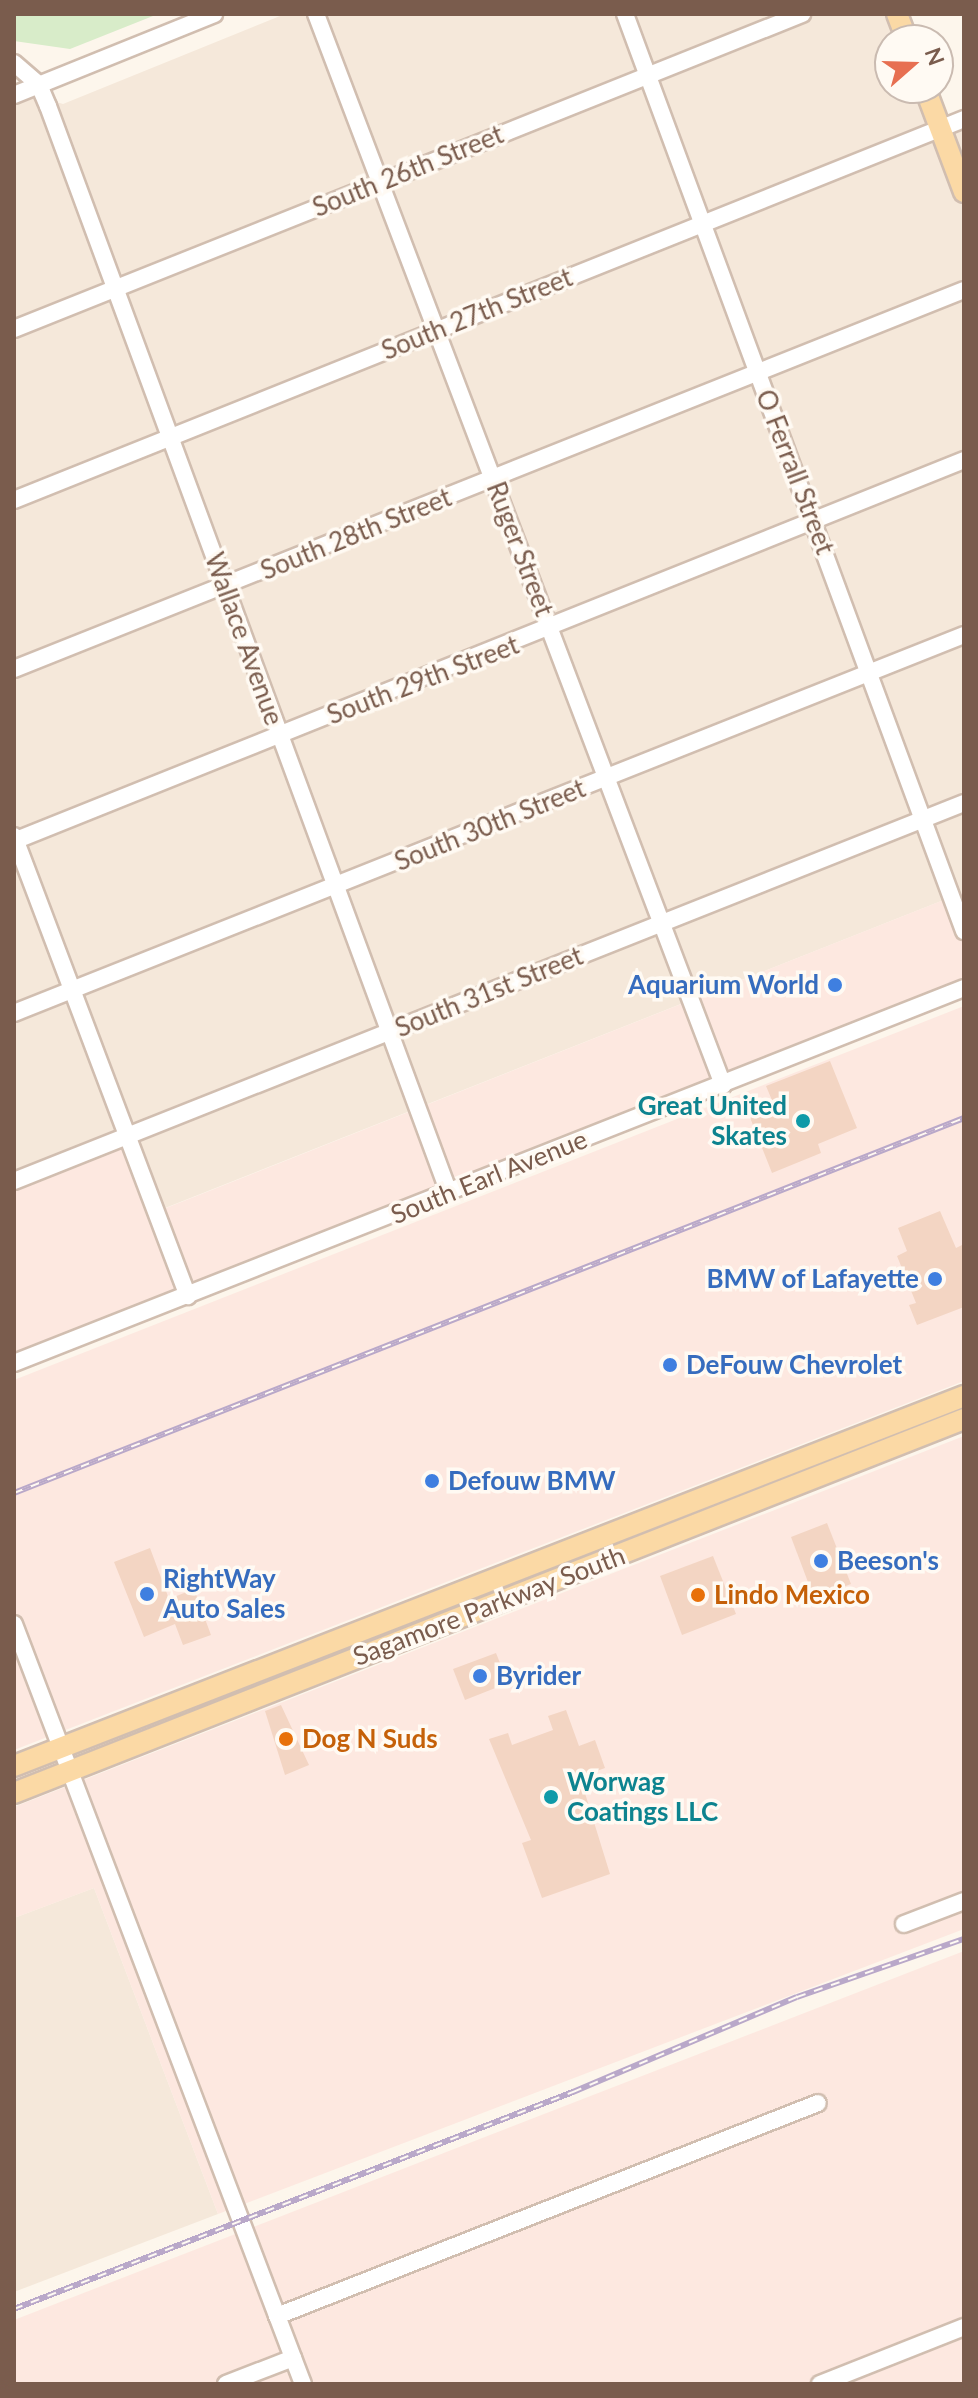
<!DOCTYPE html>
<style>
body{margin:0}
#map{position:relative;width:978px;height:2398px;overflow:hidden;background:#fdf6ec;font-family:Lato,sans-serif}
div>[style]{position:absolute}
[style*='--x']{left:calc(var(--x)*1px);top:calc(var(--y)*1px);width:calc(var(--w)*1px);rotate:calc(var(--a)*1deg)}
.residential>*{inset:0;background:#f5e8da}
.commercial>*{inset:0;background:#fde8e0}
.green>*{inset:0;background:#d8ecc9}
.building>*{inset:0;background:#f3d5c3}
.roads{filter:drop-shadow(2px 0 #d1beb0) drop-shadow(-2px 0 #d1beb0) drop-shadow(0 2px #d1beb0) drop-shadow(0 -2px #d1beb0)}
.minor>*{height:16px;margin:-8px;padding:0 8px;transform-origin:8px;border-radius:8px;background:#fff}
.major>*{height:20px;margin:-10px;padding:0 10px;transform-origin:10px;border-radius:10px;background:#fbd9a5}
.rail>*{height:6px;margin-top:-3px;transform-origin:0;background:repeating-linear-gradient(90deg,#fffaf3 0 9px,#b9a8c9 0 18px);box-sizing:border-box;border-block:2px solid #b9a8c9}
.dots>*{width:22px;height:22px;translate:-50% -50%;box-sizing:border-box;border:4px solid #fffaf3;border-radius:50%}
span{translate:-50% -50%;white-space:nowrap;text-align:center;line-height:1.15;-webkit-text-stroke:7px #fffaf3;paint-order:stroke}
.street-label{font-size:26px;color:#7a5c4d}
.shop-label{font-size:26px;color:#366cbe;font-weight:700}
.right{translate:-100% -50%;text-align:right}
.left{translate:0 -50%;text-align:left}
.culture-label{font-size:26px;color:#0d838f;font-weight:700}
.food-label{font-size:26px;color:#c56008;font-weight:700}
.frame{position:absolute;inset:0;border:16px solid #7a5c4d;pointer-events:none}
.north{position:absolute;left:874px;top:24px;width:80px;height:80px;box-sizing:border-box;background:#fffaf3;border:2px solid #cabbb1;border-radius:50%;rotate:70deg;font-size:22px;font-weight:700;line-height:32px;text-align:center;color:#7a5c4d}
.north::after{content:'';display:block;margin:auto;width:28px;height:36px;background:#e76f51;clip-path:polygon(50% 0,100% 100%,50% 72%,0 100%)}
</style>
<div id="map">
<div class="residential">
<i style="clip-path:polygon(285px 14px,897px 14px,907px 40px,890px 40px,890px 88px,925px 88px,941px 129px,964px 119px,964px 892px,155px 1212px,14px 1181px,14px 89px,63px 104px)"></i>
<i style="clip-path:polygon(94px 1888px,218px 2214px,14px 2292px,14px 1918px)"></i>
</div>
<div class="commercial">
<i style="clip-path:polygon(964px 892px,964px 988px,14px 1363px,14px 1181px,126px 1136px,156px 1212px)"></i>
<i style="clip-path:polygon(964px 1006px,964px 1381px,14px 1750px,14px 1380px)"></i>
<i style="clip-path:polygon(964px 1436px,964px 1929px,218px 2214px,94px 1888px,14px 1918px,14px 1807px)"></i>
<i style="clip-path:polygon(964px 1951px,964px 2384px,14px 2384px,14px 2320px)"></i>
</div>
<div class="green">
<i style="clip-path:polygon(14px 14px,158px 14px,70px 49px,14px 41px)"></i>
</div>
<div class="building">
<i style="clip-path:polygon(830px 1061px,857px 1128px,818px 1144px,821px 1153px,772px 1173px,749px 1115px,774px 1105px,766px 1086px)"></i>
<i style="clip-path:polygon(940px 1211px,956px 1248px,964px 1244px,964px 1307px,917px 1325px,909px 1305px,916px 1303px,897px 1256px,907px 1251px,898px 1228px)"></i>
<i style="clip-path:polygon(827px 1523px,851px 1584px,814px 1598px,791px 1537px)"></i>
<i style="clip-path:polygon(150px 1548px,169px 1599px,194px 1589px,211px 1635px,183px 1645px,175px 1624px,144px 1637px,114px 1562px)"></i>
<i style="clip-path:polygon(713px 1556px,736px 1614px,682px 1635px,660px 1576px)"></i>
<i style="clip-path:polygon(496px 1653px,508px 1683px,465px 1700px,453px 1669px)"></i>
<i style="clip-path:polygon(281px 1705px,309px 1765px,285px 1775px,265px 1711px)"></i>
<i style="clip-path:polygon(566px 1710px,579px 1746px,595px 1740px,605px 1768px,580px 1777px,610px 1874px,542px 1898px,522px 1843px,531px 1840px,489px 1739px,508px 1733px,512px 1745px,553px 1730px,548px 1716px)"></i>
</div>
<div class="roads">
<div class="minor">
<i style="--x:316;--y:14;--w:1146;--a:69.19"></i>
<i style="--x:625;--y:14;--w:978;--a:69.71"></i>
<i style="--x:14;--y:63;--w:33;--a:41"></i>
<i style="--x:39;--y:85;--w:23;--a:67"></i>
<i style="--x:48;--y:106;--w:1159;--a:69.75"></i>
<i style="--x:14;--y:95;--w:216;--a:-22"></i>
<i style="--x:14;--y:329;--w:849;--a:-21.79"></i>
<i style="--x:14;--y:500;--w:1024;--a:-21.85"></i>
<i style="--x:14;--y:669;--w:1023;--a:-21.75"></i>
<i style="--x:14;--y:836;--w:492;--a:69.3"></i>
<i style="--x:14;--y:841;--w:1024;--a:-21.85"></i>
<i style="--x:14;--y:1013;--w:1022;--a:-21.7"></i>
<i style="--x:14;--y:1181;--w:1022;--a:-21.7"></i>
<i style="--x:14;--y:1363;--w:1021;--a:-21.54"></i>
<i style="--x:14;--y:1624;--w:813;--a:69.18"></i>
<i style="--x:904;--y:1924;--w:64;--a:-21"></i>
<i style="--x:277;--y:2316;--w:581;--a:-21.49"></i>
<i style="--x:226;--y:2384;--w:72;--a:-21.2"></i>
<i style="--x:820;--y:2384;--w:155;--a:-21.6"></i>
</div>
<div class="major">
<i style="--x:897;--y:14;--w:28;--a:69"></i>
<i style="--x:925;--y:88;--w:111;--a:69.4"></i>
<i style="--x:14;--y:1766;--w:1020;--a:-21.28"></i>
<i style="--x:14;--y:1793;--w:1021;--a:-21.49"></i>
</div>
</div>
<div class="rail">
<i style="--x:14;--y:1493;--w:1021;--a:-21.54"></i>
<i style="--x:14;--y:2309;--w:600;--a:-21.22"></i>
<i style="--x:573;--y:2092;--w:243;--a:-23"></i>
<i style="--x:797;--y:1997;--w:177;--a:-19.2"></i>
</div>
<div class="dots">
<i style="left:835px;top:985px;background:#3f7fe0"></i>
<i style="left:803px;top:1121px;background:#0f9aa8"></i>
<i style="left:935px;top:1279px;background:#3f7fe0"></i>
<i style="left:670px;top:1365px;background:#3f7fe0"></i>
<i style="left:432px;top:1481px;background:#3f7fe0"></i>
<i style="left:821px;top:1561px;background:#3f7fe0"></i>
<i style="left:147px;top:1594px;background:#3f7fe0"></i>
<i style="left:698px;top:1595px;background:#e8710a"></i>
<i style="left:480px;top:1676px;background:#3f7fe0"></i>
<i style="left:286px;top:1739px;background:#e8710a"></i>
<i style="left:551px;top:1797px;background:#0f9aa8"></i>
</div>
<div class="street-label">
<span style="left:408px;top:171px;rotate:-22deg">South 26th Street</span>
<span style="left:477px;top:314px;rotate:-22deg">South 27th Street</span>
<span style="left:795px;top:472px;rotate:69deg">O Ferrall Street</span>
<span style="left:356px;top:534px;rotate:-22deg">South 28th Street</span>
<span style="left:520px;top:549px;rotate:69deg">Ruger Street</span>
<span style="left:244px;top:639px;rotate:70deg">Wallace Avenue</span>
<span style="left:423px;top:680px;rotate:-21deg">South 29th Street</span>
<span style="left:490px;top:825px;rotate:-22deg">South 30th Street</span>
<span style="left:489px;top:992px;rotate:-22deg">South 31st Street</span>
<span style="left:489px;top:1177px;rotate:-22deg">South Earl Avenue</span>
<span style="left:489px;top:1606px;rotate:-21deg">Sagamore Parkway South</span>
</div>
<div class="shop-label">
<span class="right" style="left:819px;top:985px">Aquarium World</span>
<span class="right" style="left:919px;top:1279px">BMW of Lafayette</span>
<span class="left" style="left:686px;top:1365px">DeFouw Chevrolet</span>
<span class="left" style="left:448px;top:1481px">Defouw BMW</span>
<span class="left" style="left:837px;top:1561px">Beeson's</span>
<span class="left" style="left:163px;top:1594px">RightWay<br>Auto Sales</span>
<span class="left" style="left:496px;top:1676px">Byrider</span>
</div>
<div class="culture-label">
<span class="right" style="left:787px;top:1121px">Great United<br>Skates</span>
<span class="left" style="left:567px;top:1797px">Worwag<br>Coatings LLC</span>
</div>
<div class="food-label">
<span class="left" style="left:714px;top:1595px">Lindo Mexico</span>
<span class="left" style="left:302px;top:1739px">Dog N Suds</span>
</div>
<div class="frame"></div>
<div class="north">N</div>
</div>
